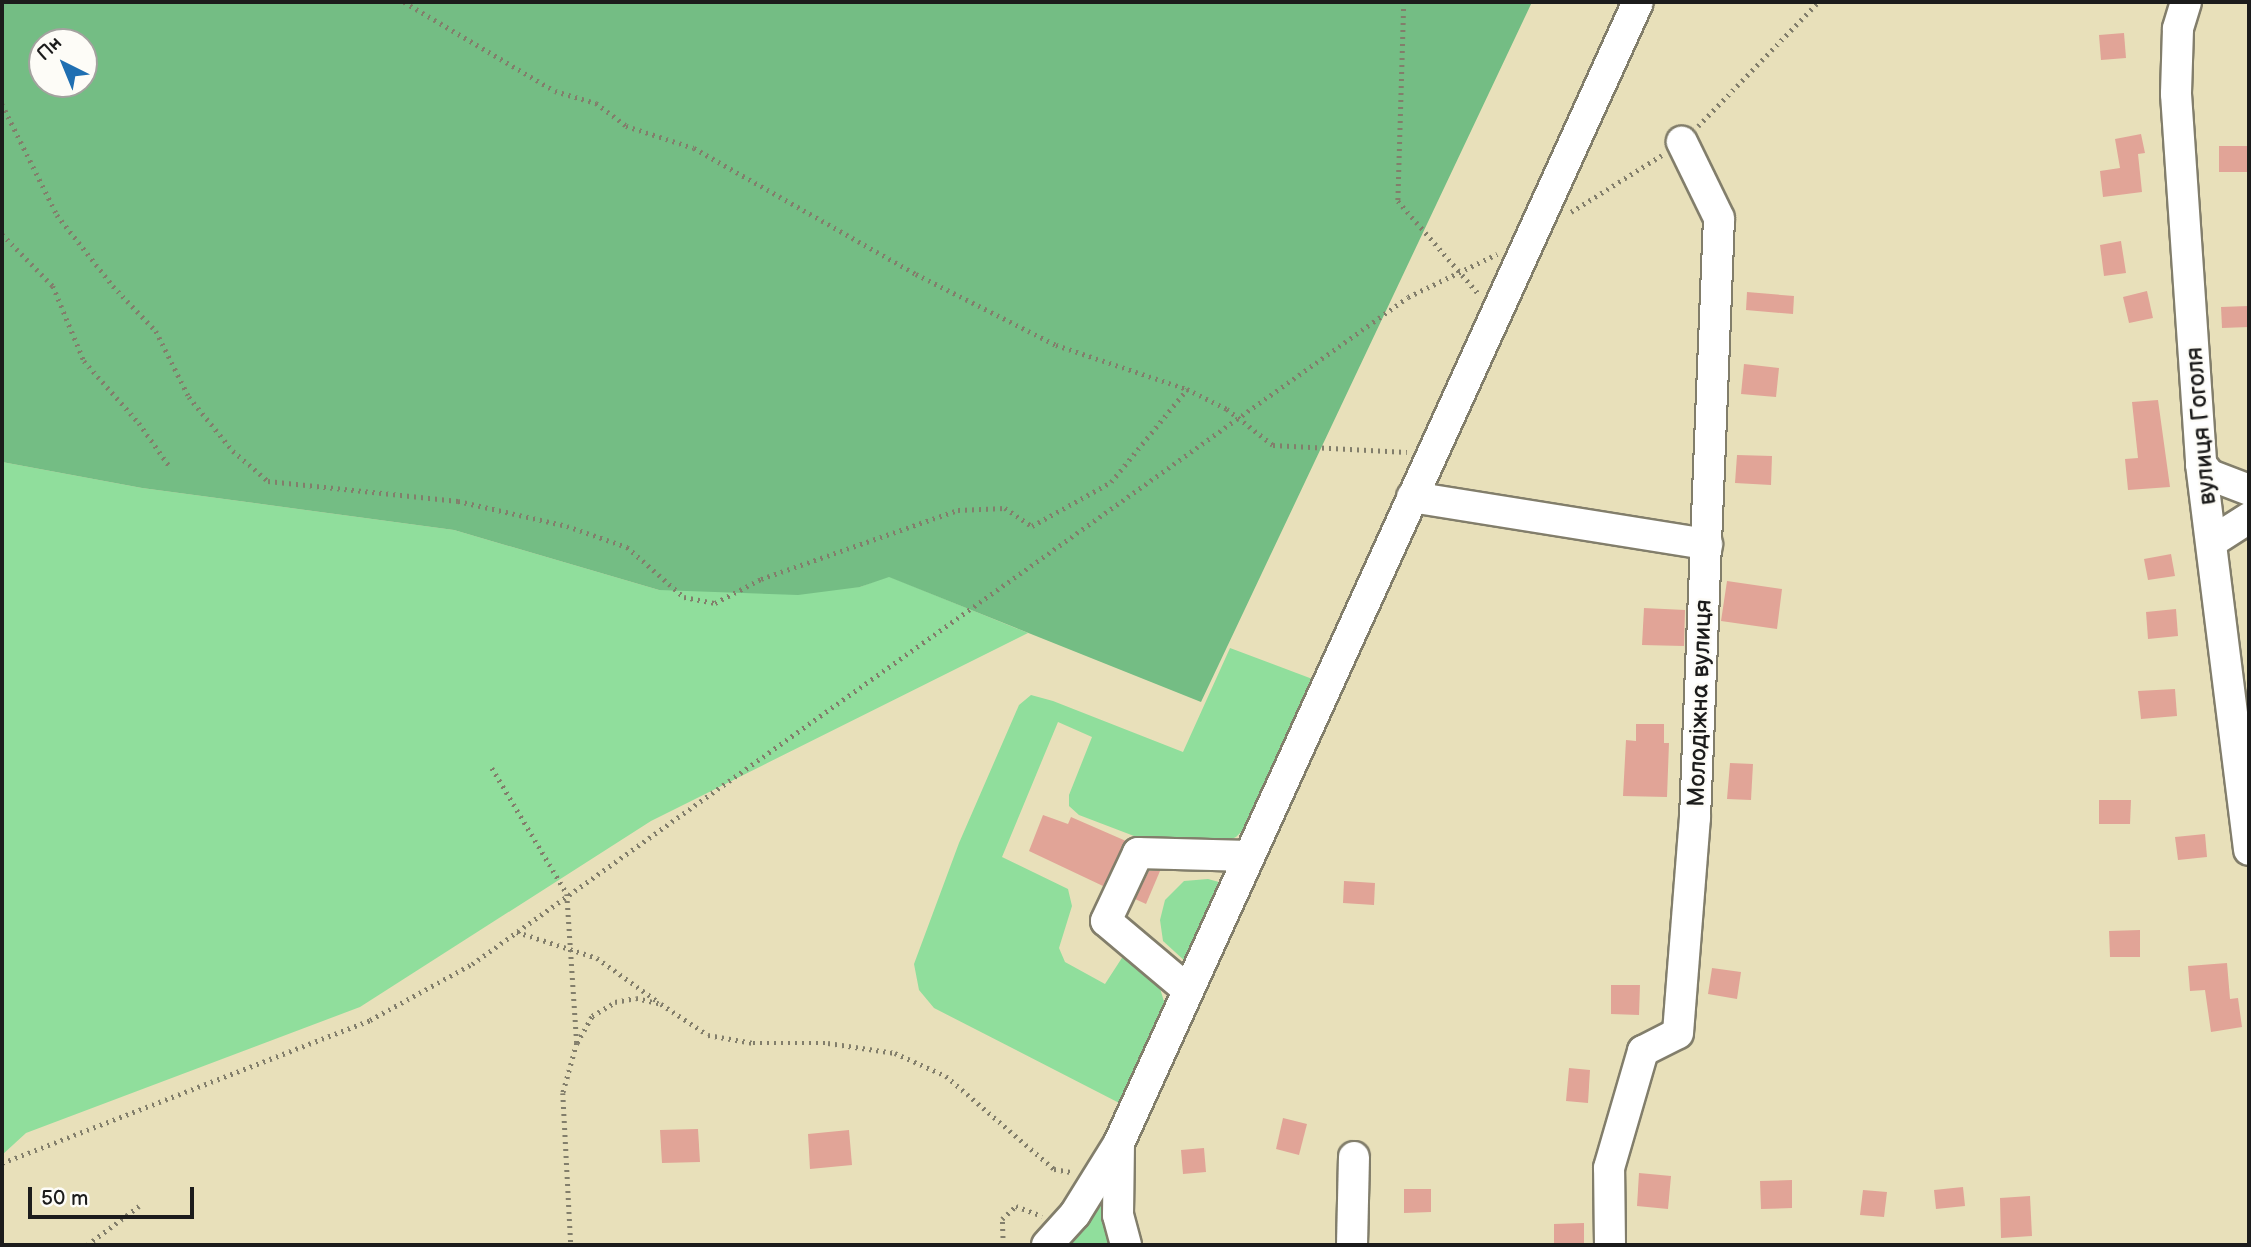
<!DOCTYPE html>
<meta charset="utf-8">
<style>
body{margin:0}
#map{position:relative;width:2251px;height:1247px;overflow:hidden;background:#e8e0ba;font-family:"Balsamiq Sans",sans-serif}
div>[style]{position:absolute}
[style*='--x']{left:calc(var(--x)*1px);top:calc(var(--y)*1px);width:calc(var(--w)*1px);rotate:calc(var(--a)*1deg)}
.green>*{inset:0;background:#90de9c}
.forest>*{inset:0;background:#74bd84}
.building>*{inset:0;background:#e1a497}
.path>*{height:4.5px;margin-top:-2.25px;transform-origin:0;background:repeating-linear-gradient(90deg,#827e6b 0 2px,transparent 0 7px)}
.roads{filter:drop-shadow(2px 0 #827e6b) drop-shadow(-2px 0 #827e6b) drop-shadow(0 2px #827e6b) drop-shadow(0 -2px #827e6b)}
.minor>*{height:30px;margin:-15px;padding:0 15px;transform-origin:15px;border-radius:15px;background:#fff}
span{translate:-50% -50%;white-space:nowrap;text-align:center;line-height:1.15;-webkit-text-stroke:5px #fdfcf7;paint-order:stroke}
.street-label{font-size:24px;color:#1c1c1c}
.frame{position:absolute;inset:0;border:4px solid #1c1c1c;pointer-events:none}
.north{position:absolute;left:28px;top:28px;width:70px;height:70px;box-sizing:border-box;background:#fdfcf7;border:2px solid #a3a29f;border-radius:50%;rotate:317deg;font-size:19px;font-weight:700;line-height:28px;text-align:center;color:#1c1c1c}
.north::after{content:'';display:block;margin:auto;width:24px;height:32px;background:#1f6fb2;clip-path:polygon(50% 0,100% 100%,50% 72%,0 100%)}
.scale{position:absolute;left:28px;top:1187px;width:166px;height:32px;box-sizing:border-box;border:4px solid #1c1c1c;border-top:0;padding-left:9px;font-size:21px;line-height:24px;white-space:nowrap;color:#1c1c1c;-webkit-text-stroke:5px #fdfcf7;paint-order:stroke}
</style>
<div id="map">
<div class="green">
<i style="clip-path:polygon(2px 462px,142px 488px,454px 530px,659px 590px,860px 587px,888px 576px,1028px 633px,651px 821px,360px 1007px,26px 1133px,2px 1155px)"></i>
<i style="clip-path:polygon(1230px 648px,1323px 683px,1249px 824px,1236px 837px,1223px 843px,1155px 844px,1079px 815px,1069px 806px,1069px 795px,1092px 737px,1058px 722px,1002px 857px,1068px 889px,1072px 906px,1059px 948px,1065px 962px,1105px 984px,1129px 947px,1155px 972px,1166px 1008px,1129px 1108px,934px 1008px,919px 990px,914px 964px,959px 843px,1019px 705px,1031px 695px,1053px 701px,1183px 752px)"></i>
<i style="clip-path:polygon(1208px 879px,1219px 882px,1228px 891px,1186px 962px,1163px 941px,1160px 920px,1165px 900px,1184px 881px)"></i>
<i style="clip-path:polygon(1100px 1195px,1111px 1245px,1061px 1245px)"></i>
</div>
<div class="forest">
<i style="clip-path:polygon(evenodd,2px 2px,1532px 2px,1201px 702px,889px 577px,860px 587px,798px 595px,659px 590px,454px 530px,142px 488px,2px 462px,2px 2px,42px 42px,84px 42px,84px 84px,42px 84px,42px 42px)"></i>
</div>
<div class="building">
<i style="clip-path:polygon(2124px 33px,2126px 58px,2101px 60px,2099px 35px)"></i>
<i style="clip-path:polygon(2141px 134px,2145px 153px,2138px 154px,2142px 192px,2103px 197px,2100px 171px,2120px 168px,2115px 139px)"></i>
<i style="clip-path:polygon(2219px 146px,2249px 146px,2249px 172px,2219px 172px)"></i>
<i style="clip-path:polygon(2121px 241px,2126px 273px,2104px 276px,2100px 245px)"></i>
<i style="clip-path:polygon(2147px 291px,2153px 318px,2129px 323px,2123px 297px)"></i>
<i style="clip-path:polygon(1747px 292px,1794px 296px,1793px 314px,1746px 310px)"></i>
<i style="clip-path:polygon(2248px 306px,2249px 327px,2222px 328px,2221px 307px)"></i>
<i style="clip-path:polygon(1744px 364px,1779px 368px,1776px 397px,1741px 394px)"></i>
<i style="clip-path:polygon(2158px 400px,2170px 487px,2128px 490px,2125px 459px,2138px 458px,2132px 402px)"></i>
<i style="clip-path:polygon(1737px 455px,1772px 456px,1771px 485px,1735px 483px)"></i>
<i style="clip-path:polygon(2171px 554px,2175px 576px,2148px 580px,2144px 559px)"></i>
<i style="clip-path:polygon(1727px 581px,1782px 589px,1777px 629px,1721px 621px)"></i>
<i style="clip-path:polygon(1644px 608px,1685px 610px,1684px 646px,1642px 645px)"></i>
<i style="clip-path:polygon(2176px 609px,2178px 636px,2148px 639px,2146px 612px)"></i>
<i style="clip-path:polygon(2175px 689px,2177px 716px,2141px 719px,2138px 691px)"></i>
<i style="clip-path:polygon(1636px 724px,1664px 724px,1664px 743px,1669px 743px,1667px 797px,1623px 796px,1626px 740px,1636px 741px)"></i>
<i style="clip-path:polygon(1730px 763px,1753px 764px,1751px 800px,1727px 799px)"></i>
<i style="clip-path:polygon(2099px 800px,2131px 800px,2130px 824px,2099px 824px)"></i>
<i style="clip-path:polygon(1043px 815px,1068px 824px,1071px 817px,1126px 841px,1103px 886px,1029px 851px)"></i>
<i style="clip-path:polygon(2205px 834px,2207px 857px,2178px 860px,2175px 837px)"></i>
<i style="clip-path:polygon(1149px 871px,1160px 871px,1146px 904px,1135px 899px)"></i>
<i style="clip-path:polygon(1344px 881px,1375px 883px,1374px 905px,1343px 903px)"></i>
<i style="clip-path:polygon(2140px 930px,2140px 957px,2110px 957px,2109px 931px)"></i>
<i style="clip-path:polygon(2227px 963px,2230px 999px,2238px 998px,2242px 1027px,2211px 1032px,2205px 990px,2190px 991px,2188px 966px)"></i>
<i style="clip-path:polygon(1712px 968px,1741px 972px,1737px 999px,1708px 994px)"></i>
<i style="clip-path:polygon(1611px 985px,1640px 985px,1639px 1015px,1611px 1014px)"></i>
<i style="clip-path:polygon(1569px 1068px,1590px 1070px,1588px 1103px,1566px 1101px)"></i>
<i style="clip-path:polygon(1283px 1118px,1307px 1124px,1299px 1155px,1276px 1149px)"></i>
<i style="clip-path:polygon(698px 1129px,700px 1162px,662px 1163px,660px 1130px)"></i>
<i style="clip-path:polygon(849px 1130px,852px 1165px,810px 1169px,808px 1134px)"></i>
<i style="clip-path:polygon(1204px 1148px,1206px 1172px,1183px 1174px,1181px 1150px)"></i>
<i style="clip-path:polygon(1639px 1173px,1671px 1176px,1668px 1209px,1637px 1206px)"></i>
<i style="clip-path:polygon(1792px 1180px,1792px 1208px,1761px 1209px,1760px 1181px)"></i>
<i style="clip-path:polygon(1963px 1187px,1965px 1206px,1936px 1209px,1934px 1190px)"></i>
<i style="clip-path:polygon(1404px 1189px,1431px 1189px,1431px 1212px,1404px 1213px)"></i>
<i style="clip-path:polygon(1863px 1190px,1887px 1192px,1884px 1217px,1860px 1215px)"></i>
<i style="clip-path:polygon(2030px 1196px,2032px 1236px,2001px 1238px,2000px 1198px)"></i>
<i style="clip-path:polygon(1584px 1223px,1584px 1245px,1554px 1245px,1554px 1224px)"></i>
</div>
<div class="path">
<i style="--x:404;--y:2;--w:175;--a:30.5"></i>
<i style="--x:555;--y:91;--w:43;--a:16.3"></i>
<i style="--x:596;--y:103;--w:38;--a:37"></i>
<i style="--x:626;--y:126;--w:71;--a:17.9"></i>
<i style="--x:694;--y:148;--w:255;--a:29.6"></i>
<i style="--x:916;--y:274;--w:157;--a:26.9"></i>
<i style="--x:1056;--y:345;--w:138;--a:18.6"></i>
<i style="--x:1404;--y:2;--w:199;--a:91.7"></i>
<i style="--x:1398;--y:201;--w:122;--a:49"></i>
<i style="--x:2;--y:104;--w:124;--a:63.6"></i>
<i style="--x:57;--y:215;--w:90;--a:51.7"></i>
<i style="--x:113;--y:286;--w:62;--a:46.3"></i>
<i style="--x:156;--y:331;--w:74;--a:63.4"></i>
<i style="--x:189;--y:397;--w:70;--a:50.8"></i>
<i style="--x:233;--y:451;--w:46;--a:40.6"></i>
<i style="--x:268;--y:481;--w:191;--a:6"></i>
<i style="--x:458;--y:501;--w:112;--a:12.9"></i>
<i style="--x:567;--y:526;--w:64;--a:19.3"></i>
<i style="--x:627;--y:547;--w:76;--a:41.3"></i>
<i style="--x:684;--y:597;--w:32;--a:11"></i>
<i style="--x:715;--y:603;--w:52;--a:-27.6"></i>
<i style="--x:761;--y:579;--w:209;--a:-19.3"></i>
<i style="--x:958;--y:510;--w:47;--a:-2.4"></i>
<i style="--x:1005;--y:508;--w:32;--a:34"></i>
<i style="--x:1032;--y:526;--w:90;--a:-29.1"></i>
<i style="--x:1111;--y:482;--w:120;--a:-50.7"></i>
<i style="--x:1187;--y:389;--w:45;--a:26.6"></i>
<i style="--x:1227;--y:409;--w:58;--a:38"></i>
<i style="--x:1273;--y:445;--w:134;--a:3"></i>
<i style="--x:1698;--y:126;--w:173;--a:-45.9"></i>
<i style="--x:1571;--y:212;--w:107;--a:-32.1"></i>
<i style="--x:2;--y:234;--w:73;--a:45.6"></i>
<i style="--x:53;--y:286;--w:81;--a:67.5"></i>
<i style="--x:84;--y:361;--w:83;--a:48.4"></i>
<i style="--x:139;--y:423;--w:54;--a:54.8"></i>
<i style="--x:492;--y:768;--w:147;--a:59.2"></i>
<i style="--x:567;--y:894;--w:149;--a:86.2"></i>
<i style="--x:577;--y:1043;--w:52;--a:105.6"></i>
<i style="--x:563;--y:1093;--w:152;--a:87"></i>
<i style="--x:517;--y:932;--w:84;--a:18"></i>
<i style="--x:597;--y:958;--w:77;--a:35.5"></i>
<i style="--x:577;--y:1043;--w:31;--a:-61"></i>
<i style="--x:592;--y:1016;--w:27;--a:-31"></i>
<i style="--x:615;--y:1002;--w:21;--a:-11"></i>
<i style="--x:636;--y:998;--w:26;--a:13"></i>
<i style="--x:661;--y:1004;--w:56;--a:33.4"></i>
<i style="--x:708;--y:1035;--w:46;--a:10.1"></i>
<i style="--x:753;--y:1043;--w:75;--a:0"></i>
<i style="--x:828;--y:1043;--w:68;--a:8.5"></i>
<i style="--x:895;--y:1053;--w:56;--a:24.3"></i>
<i style="--x:946;--y:1076;--w:143;--a:40.7"></i>
<i style="--x:1054;--y:1169;--w:17;--a:10"></i>
<i style="--x:2;--y:1163;--w:395;--a:-21.2"></i>
<i style="--x:370;--y:1020;--w:116;--a:-28.8"></i>
<i style="--x:472;--y:964;--w:1149;--a:-35.47"></i>
<i style="--x:1408;--y:297;--w:99;--a:-25.8"></i>
<i style="--x:87;--y:1245;--w:65;--a:-36.9"></i>
<i style="--x:1003;--y:1245;--w:26;--a:-92"></i>
<i style="--x:1002;--y:1219;--w:19;--a:-43"></i>
<i style="--x:1016;--y:1206;--w:28;--a:21"></i>
</div>
<div class="roads">
<div class="minor">
<i style="--x:2186;--y:2;--w:28;--a:107"></i>
<i style="--x:2178;--y:29;--w:65;--a:91.8"></i>
<i style="--x:2176;--y:94;--w:371;--a:86.1"></i>
<i style="--x:2201;--y:464;--w:389;--a:82.9"></i>
<i style="--x:2201;--y:464;--w:14;--a:51"></i>
<i style="--x:2210;--y:475;--w:42;--a:21"></i>
<i style="--x:1412;--y:497;--w:299;--a:9.1"></i>
<i style="--x:2213;--y:541;--w:43;--a:-32.6"></i>
<i style="--x:1188;--y:990;--w:107;--a:-139.9"></i>
<i style="--x:1106;--y:921;--w:75;--a:-64.8"></i>
<i style="--x:1138;--y:853;--w:111;--a:1.5"></i>
<i style="--x:1119;--y:1143;--w:72;--a:90.8"></i>
<i style="--x:1118;--y:1215;--w:31;--a:75"></i>
<i style="--x:1047;--y:1245;--w:42;--a:-47.9"></i>
<i style="--x:1075;--y:1214;--w:84;--a:-58.2"></i>
<i style="--x:1119;--y:1143;--w:1253;--a:-65.54"></i>
<i style="--x:1352;--y:1245;--w:88;--a:-88.7"></i>
<i style="--x:1610;--y:1245;--w:77;--a:-90.7"></i>
<i style="--x:1609;--y:1168;--w:122;--a:-73.8"></i>
<i style="--x:1643;--y:1051;--w:39;--a:-27"></i>
<i style="--x:1678;--y:1033;--w:216;--a:-85.5"></i>
<i style="--x:1695;--y:818;--w:600;--a:-87.71"></i>
<i style="--x:1719;--y:218;--w:85;--a:-116"></i>
</div>
</div>
<div class="street-label">
<span style="left:2201px;top:426px;rotate:-95deg">вулиця Гоголя</span>
<span style="left:1700px;top:703px;rotate:-88deg">Молодіжна вулиця</span>
</div>
<div class="frame"></div>
<div class="north">Пн</div>
<div class="scale">50 m</div>
</div>
